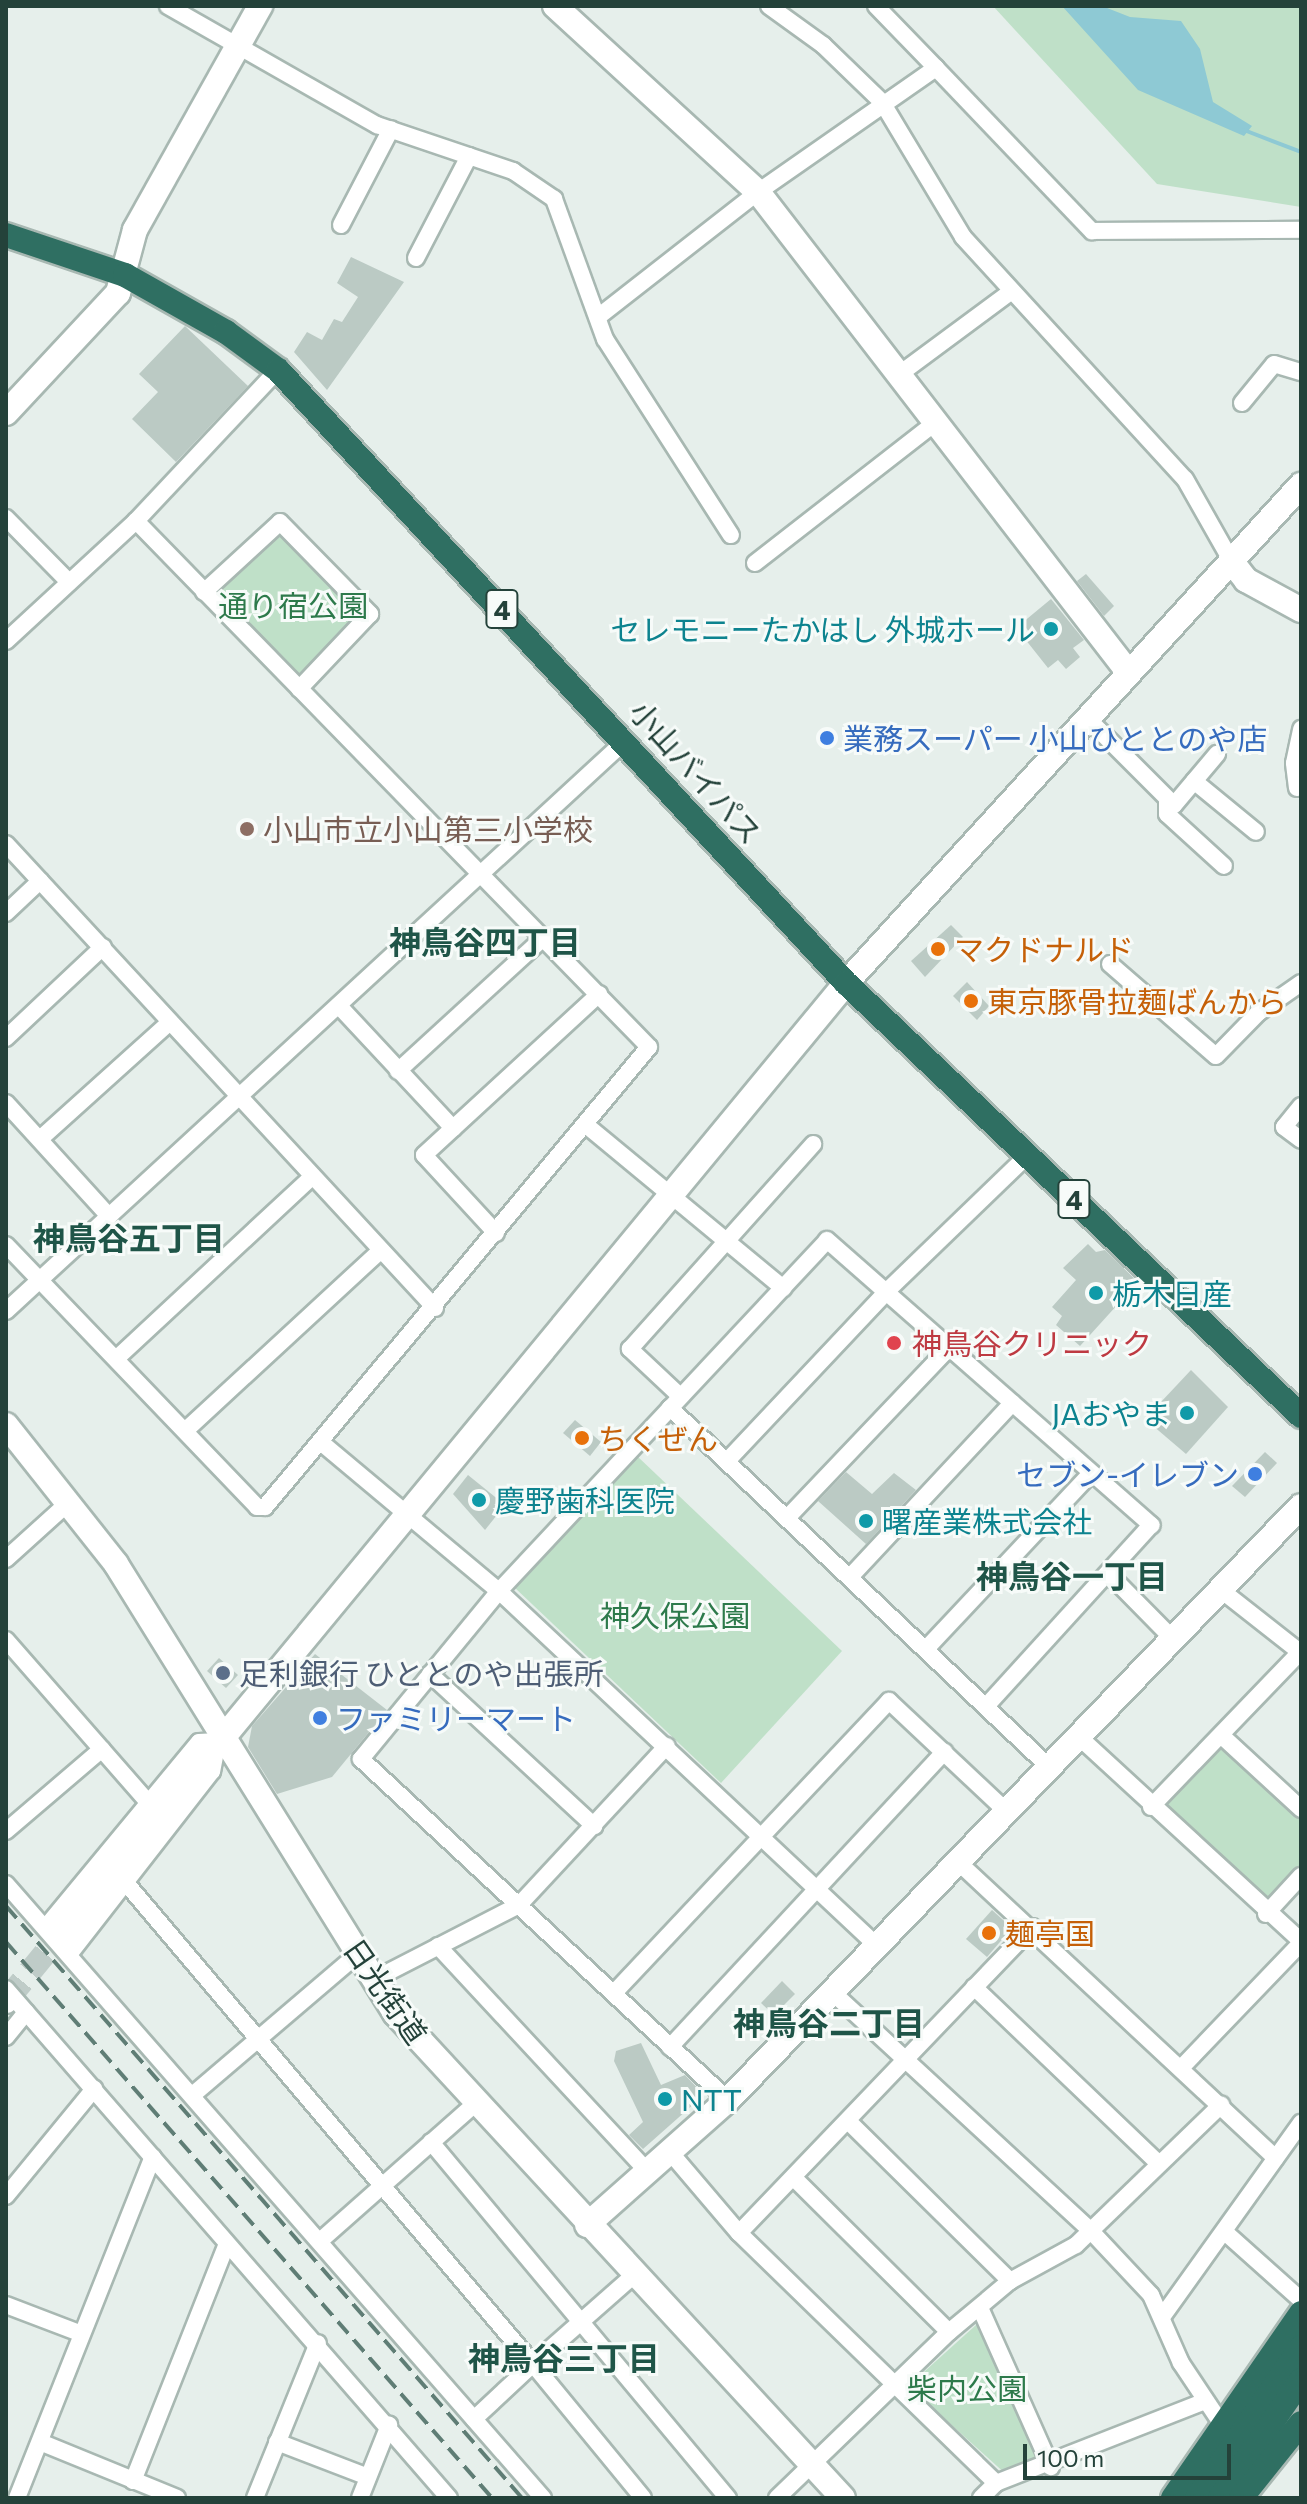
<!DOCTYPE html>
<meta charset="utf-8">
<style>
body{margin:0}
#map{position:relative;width:1307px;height:2504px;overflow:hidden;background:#e6efeb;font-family:Commissioner,"Noto Sans JP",sans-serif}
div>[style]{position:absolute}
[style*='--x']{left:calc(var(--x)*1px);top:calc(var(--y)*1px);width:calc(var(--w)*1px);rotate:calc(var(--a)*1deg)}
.green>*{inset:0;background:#bfe0c8}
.water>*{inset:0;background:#8ec9d4}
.stream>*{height:4px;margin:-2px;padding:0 2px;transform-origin:2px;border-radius:2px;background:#8ec9d4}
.building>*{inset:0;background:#bbcac4}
.secondary-tunnel>*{height:24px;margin-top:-12px;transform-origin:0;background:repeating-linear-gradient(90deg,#bfccc8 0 24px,transparent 0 36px)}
.roads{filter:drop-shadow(2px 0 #a8b8b2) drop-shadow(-2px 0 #a8b8b2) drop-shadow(0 2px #a8b8b2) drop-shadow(0 -2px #a8b8b2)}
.street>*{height:16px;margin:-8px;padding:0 8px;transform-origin:8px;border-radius:8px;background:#fff}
.secondary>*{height:24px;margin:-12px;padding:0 12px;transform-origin:12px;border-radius:12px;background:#fff}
.highway>*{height:24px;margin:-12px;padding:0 12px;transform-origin:12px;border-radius:12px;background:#2f6f62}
.rail>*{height:4px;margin-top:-2px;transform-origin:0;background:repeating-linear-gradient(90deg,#5f7d75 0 16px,transparent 0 24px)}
.dots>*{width:22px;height:22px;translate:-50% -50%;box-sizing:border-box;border:4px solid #f7fbf9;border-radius:50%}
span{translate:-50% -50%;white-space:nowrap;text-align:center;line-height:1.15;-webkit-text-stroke:6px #f7fbf9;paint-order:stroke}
.shield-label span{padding:2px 6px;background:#f7fbf9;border:2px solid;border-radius:6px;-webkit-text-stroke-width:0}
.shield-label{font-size:28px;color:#24423a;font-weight:700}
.park-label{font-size:30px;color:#2d7a4b}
.culture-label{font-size:30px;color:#0d838f}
.right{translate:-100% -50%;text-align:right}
.left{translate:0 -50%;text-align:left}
.shop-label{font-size:30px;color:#366cbe}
.street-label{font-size:30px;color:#24423a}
.education-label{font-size:30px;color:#785e54}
.food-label{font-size:30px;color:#c56008}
.health-label{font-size:30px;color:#be3a42}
.service-label{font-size:30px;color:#4e5e75}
.neighbourhood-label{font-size:32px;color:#1f5548;font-weight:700}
.frame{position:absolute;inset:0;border:8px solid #24423a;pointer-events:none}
.scale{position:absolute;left:1023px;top:2444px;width:208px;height:36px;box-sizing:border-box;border:4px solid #24423a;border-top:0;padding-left:10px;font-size:24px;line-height:28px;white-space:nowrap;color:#24423a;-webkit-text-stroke:6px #f7fbf9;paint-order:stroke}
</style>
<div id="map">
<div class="green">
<i style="clip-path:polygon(993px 6px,1301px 6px,1301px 207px,1157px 184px)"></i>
<i style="clip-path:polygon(283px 533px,363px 618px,308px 675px,296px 677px,223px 600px,222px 589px,275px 534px)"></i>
<i style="clip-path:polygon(636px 1455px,842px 1651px,721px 1783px,514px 1587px)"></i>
<i style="clip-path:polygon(1223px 1743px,1301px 1817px,1301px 1869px,1266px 1907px,1161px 1808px)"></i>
<i style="clip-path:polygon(976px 2325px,986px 2329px,1041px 2461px,1008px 2476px,914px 2391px,915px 2380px)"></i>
</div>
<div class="water">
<i style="clip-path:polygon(1062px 6px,1102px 6px,1130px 17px,1181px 21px,1200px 49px,1213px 102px,1252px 126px,1244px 136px,1138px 90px)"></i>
</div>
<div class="stream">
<i style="--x:1244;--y:130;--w:61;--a:21.1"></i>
</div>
<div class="building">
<i style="clip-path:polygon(351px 257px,404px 282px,327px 390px,294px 352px,307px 332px,322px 340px,334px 319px,342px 322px,358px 297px,337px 283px)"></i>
<i style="clip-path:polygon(185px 326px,248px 386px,176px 462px,132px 419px,158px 392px,139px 374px)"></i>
<i style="clip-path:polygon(1086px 574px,1114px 606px,1104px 616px,1077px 581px)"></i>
<i style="clip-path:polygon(1051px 599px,1084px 640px,1073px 648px,1080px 657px,1066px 669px,1058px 660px,1048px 668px,1025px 639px,1031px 634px,1022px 623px)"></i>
<i style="clip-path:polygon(951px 925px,963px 937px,925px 977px,911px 961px)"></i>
<i style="clip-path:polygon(967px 982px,989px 1006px,977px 1020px,953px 996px)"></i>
<i style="clip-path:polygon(1088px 1244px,1096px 1252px,1105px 1250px,1138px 1282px,1080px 1346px,1056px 1325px,1062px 1316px,1052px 1307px,1076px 1280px,1063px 1268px)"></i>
<i style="clip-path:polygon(1191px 1370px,1228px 1407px,1186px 1454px,1145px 1419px)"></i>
<i style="clip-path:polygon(575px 1420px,601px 1442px,590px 1456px,563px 1433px)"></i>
<i style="clip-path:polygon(1265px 1452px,1277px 1463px,1245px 1497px,1232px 1486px)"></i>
<i style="clip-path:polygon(846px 1472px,872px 1494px,894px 1473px,916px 1490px,866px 1544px,818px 1501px)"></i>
<i style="clip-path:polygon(468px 1475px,505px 1505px,485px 1530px,453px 1494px)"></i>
<i style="clip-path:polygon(315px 1654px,387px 1710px,332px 1777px,277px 1794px,248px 1747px,252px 1726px)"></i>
<i style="clip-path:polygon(219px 1658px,238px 1675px,226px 1688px,207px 1671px)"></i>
<i style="clip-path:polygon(992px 1910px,1012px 1928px,987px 1957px,966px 1939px)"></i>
<i style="clip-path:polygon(782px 1981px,795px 1994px,774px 2015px,761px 2003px)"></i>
<i style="clip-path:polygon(641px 2043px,661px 2085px,685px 2075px,704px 2095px,643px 2149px,629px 2135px,643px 2122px,614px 2061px,616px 2051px)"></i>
</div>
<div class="secondary-tunnel">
<i style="--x:7;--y:2000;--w:85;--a:-50.7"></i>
</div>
<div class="roads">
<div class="street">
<i style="--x:168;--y:6;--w:241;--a:29.7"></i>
<i style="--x:377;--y:125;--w:144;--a:18.7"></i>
<i style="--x:513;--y:171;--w:50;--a:34.3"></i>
<i style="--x:554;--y:199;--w:149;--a:70"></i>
<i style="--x:605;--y:339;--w:233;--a:57.3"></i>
<i style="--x:769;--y:6;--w:67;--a:35.8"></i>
<i style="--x:823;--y:45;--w:82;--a:44"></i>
<i style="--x:882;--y:102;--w:157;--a:59"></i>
<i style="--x:963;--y:237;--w:328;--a:47.5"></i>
<i style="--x:1185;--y:479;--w:95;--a:60.5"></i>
<i style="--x:876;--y:6;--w:86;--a:45.9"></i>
<i style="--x:341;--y:225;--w:108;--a:-62.5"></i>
<i style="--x:416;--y:258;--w:115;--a:-62.5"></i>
<i style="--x:598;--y:317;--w:203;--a:-38"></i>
<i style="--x:758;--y:192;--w:217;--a:-34.9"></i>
<i style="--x:936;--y:68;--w:226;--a:46.3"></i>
<i style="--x:1092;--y:231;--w:209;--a:-0.3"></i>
<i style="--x:901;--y:373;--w:138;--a:-36.5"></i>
<i style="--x:1242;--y:403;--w:50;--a:-50.6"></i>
<i style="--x:1274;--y:364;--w:28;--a:17"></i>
<i style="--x:6;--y:518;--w:90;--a:45.5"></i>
<i style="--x:755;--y:563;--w:229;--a:-37.9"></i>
<i style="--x:204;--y:592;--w:103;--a:-42.6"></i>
<i style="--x:280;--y:522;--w:129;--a:45.6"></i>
<i style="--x:370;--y:614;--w:103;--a:133.4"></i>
<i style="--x:6;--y:641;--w:177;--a:-42.7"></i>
<i style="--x:136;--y:521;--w:207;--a:-46.8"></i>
<i style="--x:1087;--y:718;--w:123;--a:45"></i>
<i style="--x:1174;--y:805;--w:67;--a:-49.9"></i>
<i style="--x:1194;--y:781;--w:80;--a:39.4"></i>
<i style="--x:1297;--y:788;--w:25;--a:-97"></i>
<i style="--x:1294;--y:763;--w:35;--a:-78"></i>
<i style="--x:1167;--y:802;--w:12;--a:90"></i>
<i style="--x:1167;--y:814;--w:77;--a:42.4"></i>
<i style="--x:6;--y:844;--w:632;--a:47.24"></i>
<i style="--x:6;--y:913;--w:47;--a:-43.3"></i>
<i style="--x:1110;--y:964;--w:140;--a:41"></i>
<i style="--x:1216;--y:1056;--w:60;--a:-45.7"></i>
<i style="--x:1258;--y:1013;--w:52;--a:-34.9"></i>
<i style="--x:340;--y:1007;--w:166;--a:47"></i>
<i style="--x:6;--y:1038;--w:133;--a:-43.2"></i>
<i style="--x:398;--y:1071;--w:198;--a:-42.5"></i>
<i style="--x:6;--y:1103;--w:153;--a:47.7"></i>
<i style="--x:1301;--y:1106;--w:27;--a:129"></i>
<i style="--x:1284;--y:1127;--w:21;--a:37"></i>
<i style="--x:586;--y:1125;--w:256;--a:39.6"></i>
<i style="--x:40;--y:1139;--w:175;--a:-42"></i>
<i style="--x:496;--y:1233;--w:106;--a:-132.7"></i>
<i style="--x:424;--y:1155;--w:238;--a:-42.6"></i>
<i style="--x:6;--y:1245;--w:363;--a:46.2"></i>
<i style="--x:257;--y:1507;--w:8;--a:0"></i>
<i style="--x:265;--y:1507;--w:599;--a:-50.15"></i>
<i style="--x:649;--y:1047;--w:735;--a:-134.28"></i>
<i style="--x:6;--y:1311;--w:841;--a:-42.64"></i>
<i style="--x:117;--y:1358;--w:267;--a:-42.9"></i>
<i style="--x:680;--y:1396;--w:69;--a:-136.8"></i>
<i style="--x:630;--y:1349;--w:275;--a:-48.2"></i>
<i style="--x:670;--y:1408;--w:521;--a:43.44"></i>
<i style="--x:186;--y:1430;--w:265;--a:-42.7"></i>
<i style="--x:323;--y:1444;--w:229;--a:39.9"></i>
<i style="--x:499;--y:1591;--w:514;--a:43.19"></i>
<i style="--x:727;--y:1461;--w:233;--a:-46.7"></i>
<i style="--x:887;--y:1291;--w:194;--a:-44"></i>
<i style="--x:787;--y:1518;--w:235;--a:-46.4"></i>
<i style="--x:6;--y:1559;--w:85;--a:-42.1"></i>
<i style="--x:1109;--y:1574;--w:91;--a:45.4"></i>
<i style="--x:850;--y:1577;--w:238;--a:-47"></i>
<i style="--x:1221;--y:1590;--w:102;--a:38.2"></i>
<i style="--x:6;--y:1640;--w:215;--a:48.8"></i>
<i style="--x:926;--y:1649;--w:241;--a:-46.8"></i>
<i style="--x:430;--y:1674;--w:224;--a:42.8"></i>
<i style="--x:1078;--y:1736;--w:303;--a:42.6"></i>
<i style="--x:1222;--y:1736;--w:108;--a:42.7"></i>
<i style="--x:1151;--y:1807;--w:215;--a:-46.1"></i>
<i style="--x:6;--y:1831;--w:126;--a:-40.5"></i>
<i style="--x:956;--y:1860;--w:437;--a:43"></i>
<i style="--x:126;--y:1883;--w:630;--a:49.76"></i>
<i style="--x:533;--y:2364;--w:135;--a:-41.4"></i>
<i style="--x:6;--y:1884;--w:816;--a:48.83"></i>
<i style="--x:1266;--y:1914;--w:52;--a:-47.4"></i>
<i style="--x:45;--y:1928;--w:241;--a:-50.4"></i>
<i style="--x:199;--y:1742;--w:19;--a:-3"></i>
<i style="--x:218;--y:1741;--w:31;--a:101"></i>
<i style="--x:212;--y:1771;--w:233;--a:127.9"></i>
<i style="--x:438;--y:1946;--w:309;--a:47.1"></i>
<i style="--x:373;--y:1980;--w:164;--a:-27.2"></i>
<i style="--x:519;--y:1905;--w:217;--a:-47.1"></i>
<i style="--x:974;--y:1987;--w:256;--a:43.7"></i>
<i style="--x:6;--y:1989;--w:675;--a:48.97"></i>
<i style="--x:830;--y:1990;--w:354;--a:42.7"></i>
<i style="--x:1090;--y:2230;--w:89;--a:46.8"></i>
<i style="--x:1151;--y:2295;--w:74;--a:66.2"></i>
<i style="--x:1181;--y:2363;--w:76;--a:56.3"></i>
<i style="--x:614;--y:1993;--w:401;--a:-46.7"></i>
<i style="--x:889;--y:1701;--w:159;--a:43.2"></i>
<i style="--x:6;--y:2037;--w:32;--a:-51"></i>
<i style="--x:670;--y:2047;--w:403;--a:-47.1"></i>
<i style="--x:1182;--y:2067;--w:172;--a:-46.2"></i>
<i style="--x:195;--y:2093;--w:214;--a:-40.5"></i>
<i style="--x:728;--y:2100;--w:501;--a:-137.1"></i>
<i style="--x:361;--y:1759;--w:217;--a:-50.6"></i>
<i style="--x:499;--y:1591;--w:480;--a:-46.9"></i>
<i style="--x:827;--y:1240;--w:432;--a:41.3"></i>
<i style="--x:1151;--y:1525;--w:244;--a:132.3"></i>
<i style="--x:848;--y:2121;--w:228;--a:44.6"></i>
<i style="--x:431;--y:2142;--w:464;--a:50.2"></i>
<i style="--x:670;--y:2152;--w:106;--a:49.6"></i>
<i style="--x:739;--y:2233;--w:359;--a:44.2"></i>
<i style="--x:794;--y:2178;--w:218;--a:44.8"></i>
<i style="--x:6;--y:2196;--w:139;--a:-50.6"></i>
<i style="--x:739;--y:2233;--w:424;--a:-46.2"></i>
<i style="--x:1226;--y:2233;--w:101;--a:41.8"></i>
<i style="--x:320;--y:2241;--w:207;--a:-41.5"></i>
<i style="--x:6;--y:2305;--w:81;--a:20.9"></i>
<i style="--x:981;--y:2310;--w:172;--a:66"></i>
<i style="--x:1162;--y:2317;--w:239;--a:-54.4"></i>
<i style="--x:474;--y:2419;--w:81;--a:-43"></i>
<i style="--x:533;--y:2364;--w:173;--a:50.6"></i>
<i style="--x:40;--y:2442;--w:148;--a:22.2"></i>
<i style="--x:277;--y:2442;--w:97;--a:21"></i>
<i style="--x:133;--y:2481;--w:255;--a:-68.4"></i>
<i style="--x:17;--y:2498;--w:367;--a:-68.3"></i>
<i style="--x:255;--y:2498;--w:167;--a:-67.9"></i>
<i style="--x:360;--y:2498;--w:79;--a:-68.3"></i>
<i style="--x:777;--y:2498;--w:239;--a:-44"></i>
<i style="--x:949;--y:2332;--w:80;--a:-39.9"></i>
<i style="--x:1010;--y:2281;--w:75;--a:-28.6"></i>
<i style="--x:1076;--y:2245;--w:202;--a:-44"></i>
<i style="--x:981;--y:2498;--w:21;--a:-45"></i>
<i style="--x:996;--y:2483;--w:222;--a:-21.4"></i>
</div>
<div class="secondary">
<i style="--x:555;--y:6;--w:275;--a:42.5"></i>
<i style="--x:758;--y:192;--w:607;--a:52.36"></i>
<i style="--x:6;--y:413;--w:164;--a:-47"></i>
<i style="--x:118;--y:293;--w:65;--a:-74.9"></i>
<i style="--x:135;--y:230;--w:257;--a:-60.8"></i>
<i style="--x:1232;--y:562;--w:23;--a:52"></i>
<i style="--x:1246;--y:580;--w:63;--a:28.6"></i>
<i style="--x:6;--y:1425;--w:177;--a:51.6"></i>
<i style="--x:116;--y:1564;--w:529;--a:58.14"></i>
<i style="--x:395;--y:2013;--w:660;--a:47.27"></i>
<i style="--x:61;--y:1934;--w:1233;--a:-50.46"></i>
<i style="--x:846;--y:983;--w:675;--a:-47.58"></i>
<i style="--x:6;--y:2001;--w:1;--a:-45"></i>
<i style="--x:587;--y:2225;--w:188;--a:-41.6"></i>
<i style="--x:728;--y:2100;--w:825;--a:-46.03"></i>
</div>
<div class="highway">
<i style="--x:6;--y:235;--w:126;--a:18.6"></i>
<i style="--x:125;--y:275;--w:116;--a:29.4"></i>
<i style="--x:226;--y:332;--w:64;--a:36.2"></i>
<i style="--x:278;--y:370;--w:836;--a:47.18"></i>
<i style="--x:846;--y:983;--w:628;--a:43.58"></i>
<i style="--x:1173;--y:2498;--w:225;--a:-55.3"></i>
<i style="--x:1197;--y:2498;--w:183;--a:-55.4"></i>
<i style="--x:1220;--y:2498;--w:143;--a:-55.5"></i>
<i style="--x:1241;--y:2498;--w:96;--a:-51.3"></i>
</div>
</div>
<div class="rail">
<i style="--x:6;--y:1906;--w:785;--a:48.92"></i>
<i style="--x:6;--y:1942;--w:738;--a:48.84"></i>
</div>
<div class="dots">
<i style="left:1051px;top:629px;background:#0f9aa8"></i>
<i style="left:827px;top:738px;background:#3f7fe0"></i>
<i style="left:247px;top:829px;background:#8d6e63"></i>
<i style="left:938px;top:949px;background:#e8710a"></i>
<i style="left:971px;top:1001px;background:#e8710a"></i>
<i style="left:1096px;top:1293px;background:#0f9aa8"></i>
<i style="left:894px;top:1343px;background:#e0444e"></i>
<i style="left:1187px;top:1413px;background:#0f9aa8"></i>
<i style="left:582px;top:1438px;background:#e8710a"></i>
<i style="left:1255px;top:1474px;background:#3f7fe0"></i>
<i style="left:479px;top:1500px;background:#0f9aa8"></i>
<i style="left:866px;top:1521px;background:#0f9aa8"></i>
<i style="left:223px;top:1673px;background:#5c6f8a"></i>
<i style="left:320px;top:1718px;background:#3f7fe0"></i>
<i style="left:989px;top:1933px;background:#e8710a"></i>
<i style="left:665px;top:2099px;background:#0f9aa8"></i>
</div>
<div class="shield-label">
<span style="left:502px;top:609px">4</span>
<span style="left:1074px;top:1199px">4</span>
</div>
<div class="park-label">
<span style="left:293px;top:605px">通り宿公園</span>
<span style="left:675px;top:1615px">神久保公園</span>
<span style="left:967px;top:2388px">柴内公園</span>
</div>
<div class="culture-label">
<span class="right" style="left:1035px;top:629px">セレモニーたかはし 外城ホール</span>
<span class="left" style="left:1112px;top:1293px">栃木日産</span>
<span class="right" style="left:1171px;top:1413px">JAおやま</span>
<span class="left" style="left:495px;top:1500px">慶野歯科医院</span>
<span class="left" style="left:882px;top:1521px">曙産業株式会社</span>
<span class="left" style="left:681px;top:2099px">NTT</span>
</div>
<div class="shop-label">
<span class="left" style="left:843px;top:738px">業務スーパー 小山ひととのや店</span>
<span class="right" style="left:1239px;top:1474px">セブン-イレブン</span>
<span class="left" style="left:336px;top:1718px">ファミリーマート</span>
</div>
<div class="street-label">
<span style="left:696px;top:772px;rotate:48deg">小山バイパス</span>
<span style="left:386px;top:1991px;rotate:55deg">日光街道</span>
</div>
<div class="education-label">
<span class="left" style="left:263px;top:829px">小山市立小山第三小学校</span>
</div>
<div class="food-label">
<span class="left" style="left:954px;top:949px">マクドナルド</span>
<span class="left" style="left:987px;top:1001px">東京豚骨拉麺ばんから</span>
<span class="left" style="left:598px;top:1438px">ちくぜん</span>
<span class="left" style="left:1005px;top:1933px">麺亭国</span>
</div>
<div class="health-label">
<span class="left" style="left:912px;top:1343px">神鳥谷クリニック</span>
</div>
<div class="service-label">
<span class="left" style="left:239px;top:1673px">足利銀行 ひととのや出張所</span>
</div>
<div class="neighbourhood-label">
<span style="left:485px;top:941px">神鳥谷四丁目</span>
<span style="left:129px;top:1237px">神鳥谷五丁目</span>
<span style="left:1072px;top:1575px">神鳥谷一丁目</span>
<span style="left:829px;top:2022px">神鳥谷二丁目</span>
<span style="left:564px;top:2357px">神鳥谷三丁目</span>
</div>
<div class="frame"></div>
<div class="scale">100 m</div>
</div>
